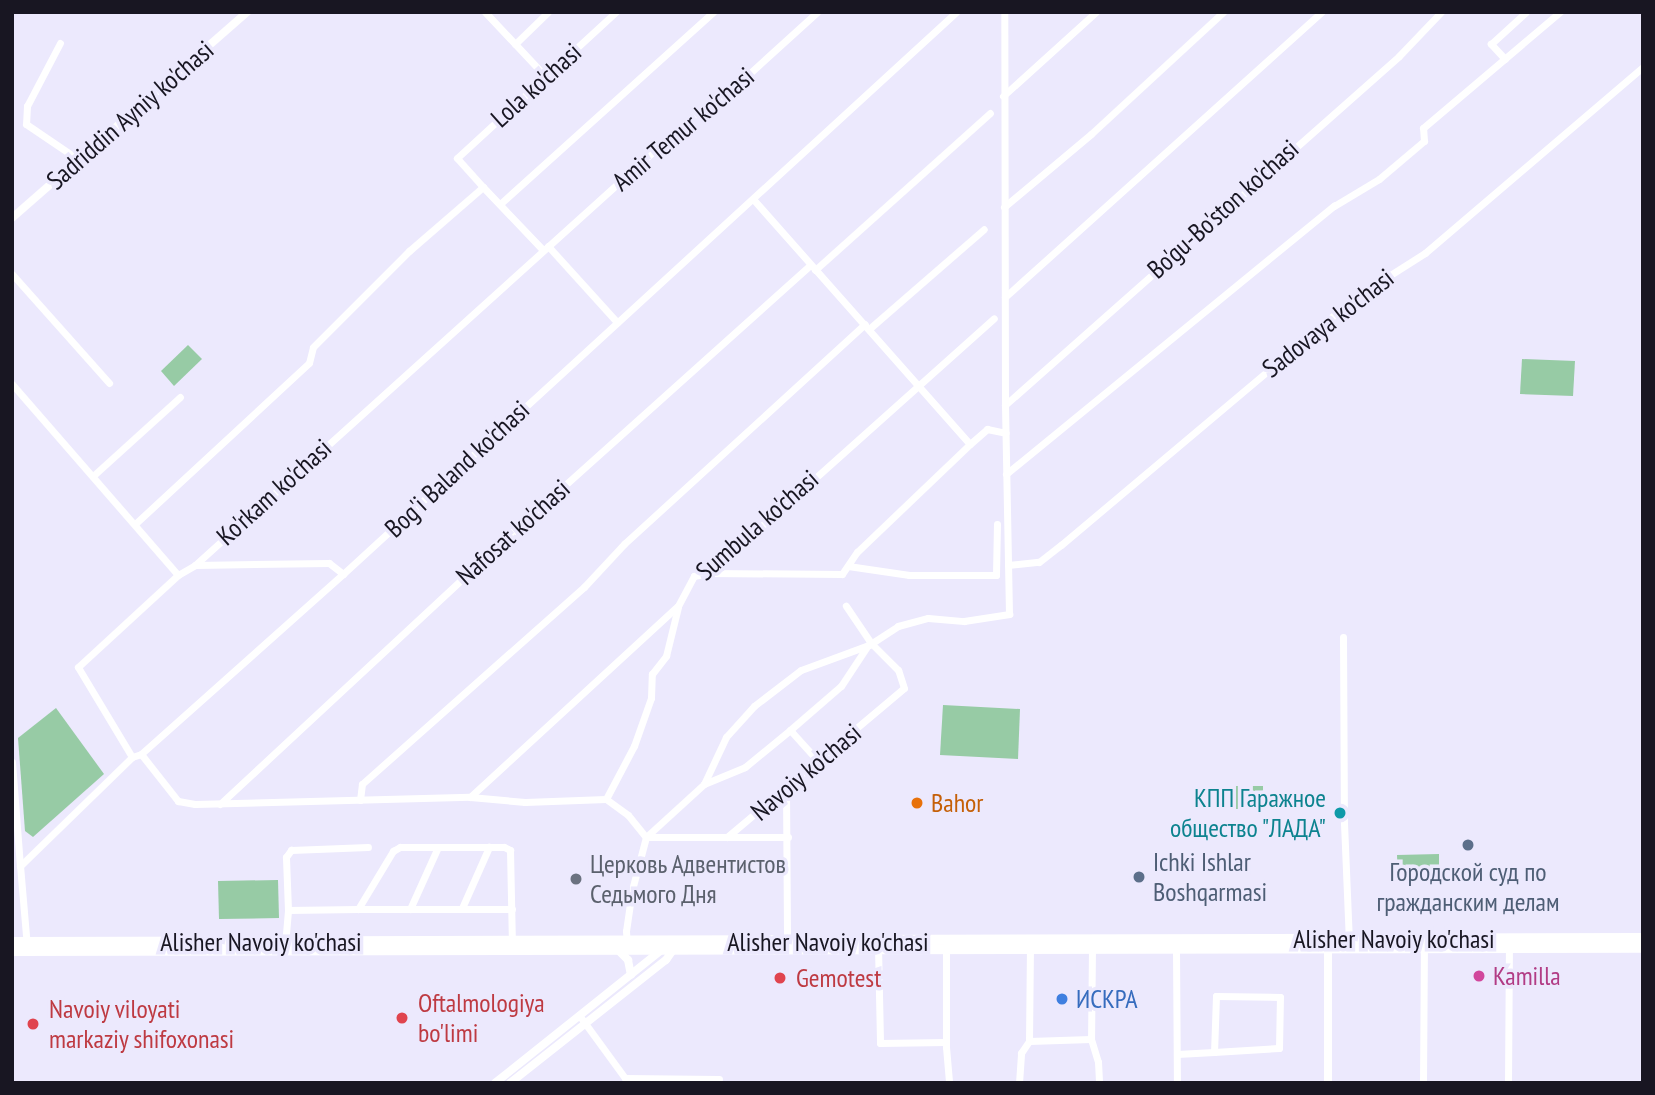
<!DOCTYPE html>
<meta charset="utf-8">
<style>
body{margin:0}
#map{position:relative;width:1655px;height:1095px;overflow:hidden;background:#ece9fd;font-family:"PT Sans Narrow",sans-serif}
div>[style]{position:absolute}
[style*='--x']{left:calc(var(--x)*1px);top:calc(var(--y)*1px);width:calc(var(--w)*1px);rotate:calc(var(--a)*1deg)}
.green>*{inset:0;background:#97cba5}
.minor>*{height:7px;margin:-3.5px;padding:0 3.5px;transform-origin:3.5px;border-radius:3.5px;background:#fff}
.tertiary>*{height:8px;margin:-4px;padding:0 4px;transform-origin:4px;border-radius:4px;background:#fff}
.secondary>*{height:10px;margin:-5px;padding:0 5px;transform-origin:5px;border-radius:5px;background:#fff}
.dots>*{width:19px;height:19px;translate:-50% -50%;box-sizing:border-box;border:4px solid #ece9fd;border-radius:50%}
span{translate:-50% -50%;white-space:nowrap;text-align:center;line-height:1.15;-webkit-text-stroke:7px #ece9fd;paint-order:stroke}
.street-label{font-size:26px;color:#181622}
.culture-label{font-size:26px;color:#0d838f}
.right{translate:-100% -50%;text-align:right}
.food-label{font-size:26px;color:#c56008}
.left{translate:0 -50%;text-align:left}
.service-label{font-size:26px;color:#4e5e75}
.worship-label{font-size:26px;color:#5b616d}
.hotel-label{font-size:26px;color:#b23c85}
.health-label{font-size:26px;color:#be3a42}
.shop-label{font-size:26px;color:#366cbe}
.frame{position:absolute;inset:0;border:14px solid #181622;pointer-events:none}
</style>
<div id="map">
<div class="green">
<i style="clip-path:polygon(188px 345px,202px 359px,174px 386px,161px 371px)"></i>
<i style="clip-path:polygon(1522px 359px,1575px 361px,1573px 396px,1520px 394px)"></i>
<i style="clip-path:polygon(943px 705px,1020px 709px,1018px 759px,940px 755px)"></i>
<i style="clip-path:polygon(56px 708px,104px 774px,33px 837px,25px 831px,18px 738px)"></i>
<i style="clip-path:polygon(1223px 786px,1263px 786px,1263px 809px,1223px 809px)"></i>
<i style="clip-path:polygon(1439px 854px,1439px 878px,1398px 879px,1397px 855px)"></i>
<i style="clip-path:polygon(278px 880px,279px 918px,219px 919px,218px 881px)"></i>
</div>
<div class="minor">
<i style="--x:485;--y:12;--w:88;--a:46.8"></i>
<i style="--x:60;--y:43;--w:71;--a:117.6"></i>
<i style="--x:27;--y:106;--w:18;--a:93"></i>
<i style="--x:26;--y:124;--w:64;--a:34.2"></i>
<i style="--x:515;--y:44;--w:46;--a:-44.1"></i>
<i style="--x:1505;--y:59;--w:21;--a:-133"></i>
<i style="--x:1491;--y:44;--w:47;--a:-42.4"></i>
<i style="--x:1003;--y:96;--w:125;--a:-42.1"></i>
<i style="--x:483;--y:187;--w:39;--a:-132"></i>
<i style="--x:457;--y:158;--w:216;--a:-42.6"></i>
<i style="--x:753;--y:199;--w:327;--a:48.5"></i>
<i style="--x:970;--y:444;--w:23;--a:-41"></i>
<i style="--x:987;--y:429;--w:19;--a:12"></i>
<i style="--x:500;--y:204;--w:287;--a:-42"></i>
<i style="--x:1004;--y:207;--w:114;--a:-40"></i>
<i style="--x:1091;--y:134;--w:180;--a:-42.7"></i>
<i style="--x:548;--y:246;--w:103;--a:47.8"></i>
<i style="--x:815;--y:270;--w:235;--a:-41.9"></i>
<i style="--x:12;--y:274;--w:146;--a:48.3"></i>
<i style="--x:1005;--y:297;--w:426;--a:-42"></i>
<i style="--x:869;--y:329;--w:152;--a:-41"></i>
<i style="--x:12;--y:384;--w:253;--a:49"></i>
<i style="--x:1005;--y:405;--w:526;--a:-41.53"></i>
<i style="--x:1399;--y:56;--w:61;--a:-46.3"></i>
<i style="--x:1006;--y:474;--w:424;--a:-39.3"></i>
<i style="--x:1334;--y:206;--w:52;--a:-31"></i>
<i style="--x:1379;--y:179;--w:59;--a:-40.2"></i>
<i style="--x:1424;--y:141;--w:13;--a:-94"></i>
<i style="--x:1423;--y:128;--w:180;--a:-40.3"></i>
<i style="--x:94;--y:475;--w:116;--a:-42.2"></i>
<i style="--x:135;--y:524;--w:237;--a:-42.8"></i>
<i style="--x:309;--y:363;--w:16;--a:-76"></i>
<i style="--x:313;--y:347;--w:136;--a:-45"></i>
<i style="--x:409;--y:251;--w:98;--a:-40.9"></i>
<i style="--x:483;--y:187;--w:87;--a:46.4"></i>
<i style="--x:195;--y:565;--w:134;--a:-0.9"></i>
<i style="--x:329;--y:563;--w:18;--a:38"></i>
<i style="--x:1008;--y:565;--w:31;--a:-6"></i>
<i style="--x:1039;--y:562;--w:28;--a:-38"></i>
<i style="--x:1061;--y:545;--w:383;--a:-40.1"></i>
<i style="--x:1354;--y:298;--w:84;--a:-32.4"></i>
<i style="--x:1425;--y:253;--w:287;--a:-40.5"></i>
<i style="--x:848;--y:566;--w:62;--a:8.4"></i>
<i style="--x:909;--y:575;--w:87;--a:0"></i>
<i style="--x:996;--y:575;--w:51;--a:-88.9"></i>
<i style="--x:709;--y:573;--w:133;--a:0.4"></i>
<i style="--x:842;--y:574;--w:27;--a:-56"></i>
<i style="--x:857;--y:552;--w:156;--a:-43.7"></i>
<i style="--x:1343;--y:637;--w:186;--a:89.7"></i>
<i style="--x:1344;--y:823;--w:118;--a:87.6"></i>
<i style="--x:790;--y:730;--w:42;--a:47.9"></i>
<i style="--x:141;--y:754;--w:60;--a:51.8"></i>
<i style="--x:178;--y:801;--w:17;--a:10"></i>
<i style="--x:195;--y:804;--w:275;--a:-1.5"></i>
<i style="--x:470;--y:797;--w:55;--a:5.2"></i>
<i style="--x:525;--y:802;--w:81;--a:-2.1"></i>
<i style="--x:606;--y:799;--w:27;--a:36"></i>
<i style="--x:628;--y:815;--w:28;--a:51"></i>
<i style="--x:646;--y:837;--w:55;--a:104.8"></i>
<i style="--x:632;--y:890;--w:41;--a:98.3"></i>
<i style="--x:626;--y:931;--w:13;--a:86"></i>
<i style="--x:132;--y:757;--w:105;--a:-121"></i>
<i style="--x:78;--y:667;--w:136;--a:-42.6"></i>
<i style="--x:178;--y:575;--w:20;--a:-30"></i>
<i style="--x:195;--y:565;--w:688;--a:-42.06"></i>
<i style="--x:706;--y:104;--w:10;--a:0"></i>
<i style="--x:716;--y:104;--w:137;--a:-42.3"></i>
<i style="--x:12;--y:762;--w:104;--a:85.6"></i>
<i style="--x:704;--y:784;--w:44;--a:-22.5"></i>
<i style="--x:745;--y:767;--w:58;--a:-39.4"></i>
<i style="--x:790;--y:730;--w:67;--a:-40.8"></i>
<i style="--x:841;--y:686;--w:49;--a:-56.6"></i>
<i style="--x:786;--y:789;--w:153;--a:89.6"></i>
<i style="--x:470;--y:797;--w:282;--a:-42.6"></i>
<i style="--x:678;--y:606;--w:34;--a:-62"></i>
<i style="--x:694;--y:576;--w:15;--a:-11"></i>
<i style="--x:709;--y:573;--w:382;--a:-41.8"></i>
<i style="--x:606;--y:799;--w:60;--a:-62.2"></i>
<i style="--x:634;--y:746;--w:51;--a:-70.5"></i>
<i style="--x:651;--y:698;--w:24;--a:-88"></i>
<i style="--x:652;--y:674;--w:23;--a:-52"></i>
<i style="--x:666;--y:656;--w:50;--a:-76.2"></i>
<i style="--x:360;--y:800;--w:16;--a:-83"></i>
<i style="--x:362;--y:784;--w:297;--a:-41.6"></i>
<i style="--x:584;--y:587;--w:59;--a:-47.1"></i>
<i style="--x:624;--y:544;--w:326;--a:-42.4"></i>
<i style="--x:220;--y:804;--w:391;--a:-42.9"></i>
<i style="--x:506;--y:538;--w:409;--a:-41.9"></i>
<i style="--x:646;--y:837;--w:79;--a:-42.4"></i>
<i style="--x:704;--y:784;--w:52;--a:-64.9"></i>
<i style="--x:726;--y:737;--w:42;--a:-47.9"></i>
<i style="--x:754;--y:706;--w:59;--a:-37.5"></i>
<i style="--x:801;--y:670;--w:72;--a:-20.2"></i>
<i style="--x:869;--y:645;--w:35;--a:-33"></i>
<i style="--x:898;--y:626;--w:31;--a:-15"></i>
<i style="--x:928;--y:618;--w:36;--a:5"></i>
<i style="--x:964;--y:621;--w:46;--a:-8.8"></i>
<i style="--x:1009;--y:614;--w:209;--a:-91.1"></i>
<i style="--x:1005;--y:405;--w:393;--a:-90.1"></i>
<i style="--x:646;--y:837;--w:142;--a:0"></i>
<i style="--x:727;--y:837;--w:231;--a:-40.1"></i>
<i style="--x:904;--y:688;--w:19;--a:-108"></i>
<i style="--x:898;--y:670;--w:38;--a:-135"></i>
<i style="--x:871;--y:643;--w:45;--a:-124"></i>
<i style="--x:462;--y:908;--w:67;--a:-66.1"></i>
<i style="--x:358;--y:909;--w:154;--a:0"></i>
<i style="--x:410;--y:909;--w:68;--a:-65.7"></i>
<i style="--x:288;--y:910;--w:53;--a:-92.2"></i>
<i style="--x:286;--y:857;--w:9;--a:-54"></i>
<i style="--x:291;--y:850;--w:77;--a:-2.2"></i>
<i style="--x:285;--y:945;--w:35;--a:-85"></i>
<i style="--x:288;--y:910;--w:70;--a:-0.8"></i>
<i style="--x:358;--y:909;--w:68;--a:-58.9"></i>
<i style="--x:393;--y:851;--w:8;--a:-30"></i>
<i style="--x:400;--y:847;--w:104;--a:0"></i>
<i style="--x:504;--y:847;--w:7;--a:27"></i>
<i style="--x:510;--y:850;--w:93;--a:88.8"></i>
<i style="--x:878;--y:946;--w:97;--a:88.8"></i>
<i style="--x:880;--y:1043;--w:66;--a:-0.9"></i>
<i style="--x:27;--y:947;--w:81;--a:-94.9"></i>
<i style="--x:20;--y:866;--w:156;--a:-44.2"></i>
<i style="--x:132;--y:757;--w:9;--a:-18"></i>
<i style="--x:141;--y:754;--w:271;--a:-41.7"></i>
<i style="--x:343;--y:574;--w:832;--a:-42.51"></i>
<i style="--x:946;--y:947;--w:100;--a:90"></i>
<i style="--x:946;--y:1047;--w:36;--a:85"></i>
<i style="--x:1092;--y:948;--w:91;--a:90.6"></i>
<i style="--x:1091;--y:1039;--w:24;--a:73"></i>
<i style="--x:1098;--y:1062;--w:21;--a:87"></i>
<i style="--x:1176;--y:949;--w:134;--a:89.6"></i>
<i style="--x:579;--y:1015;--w:78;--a:53.9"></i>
<i style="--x:625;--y:1078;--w:94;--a:0.6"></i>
<i style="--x:1029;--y:1041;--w:62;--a:-1.8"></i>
<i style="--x:1177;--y:1054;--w:37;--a:-3"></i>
<i style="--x:1214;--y:1052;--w:65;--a:-3.5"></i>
<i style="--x:1279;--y:1048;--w:51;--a:-88.9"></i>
<i style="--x:1280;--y:997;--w:64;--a:-179.1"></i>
<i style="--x:1216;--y:996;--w:56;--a:92"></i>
<i style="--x:1019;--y:1083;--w:30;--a:-86"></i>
<i style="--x:1021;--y:1053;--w:14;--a:-56"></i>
<i style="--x:1029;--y:1041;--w:92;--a:-89.4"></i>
<i style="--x:1423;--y:1083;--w:134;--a:-89.6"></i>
<i style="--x:1508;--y:1083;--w:135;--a:-89.6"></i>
</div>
<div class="tertiary">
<i style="--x:12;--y:218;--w:313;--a:-41.2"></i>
<i style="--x:619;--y:951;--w:13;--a:45"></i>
<i style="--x:628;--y:960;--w:15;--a:79"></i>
<i style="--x:495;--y:1083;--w:216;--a:-38.6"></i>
<i style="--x:510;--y:1083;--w:199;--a:-38.3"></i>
<i style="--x:666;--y:960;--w:16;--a:-55"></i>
<i style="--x:1328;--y:1083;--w:134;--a:-90"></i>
</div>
<div class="secondary">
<i style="--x:12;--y:942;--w:1631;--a:-0.14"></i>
<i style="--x:12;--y:951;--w:1631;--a:-0.11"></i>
</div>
<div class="dots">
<i style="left:917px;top:803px;background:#e8710a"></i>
<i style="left:1340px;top:813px;background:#0f9aa8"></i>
<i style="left:1468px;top:845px;background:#5c6f8a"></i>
<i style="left:1139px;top:877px;background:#5c6f8a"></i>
<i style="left:576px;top:879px;background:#6b7280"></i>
<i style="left:1479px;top:976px;background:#d1479c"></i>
<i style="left:780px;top:978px;background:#e0444e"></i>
<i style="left:1062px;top:999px;background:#3f7fe0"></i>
<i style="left:402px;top:1018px;background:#e0444e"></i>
<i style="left:33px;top:1024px;background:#e0444e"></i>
</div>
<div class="street-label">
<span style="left:536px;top:85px;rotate:-42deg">Lola ko'chasi</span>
<span style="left:130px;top:115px;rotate:-41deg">Sadriddin Ayniy ko'chasi</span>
<span style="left:683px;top:129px;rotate:-40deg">Amir Temur ko'chasi</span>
<span style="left:1223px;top:209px;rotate:-42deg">Bo'gu-Bo'ston ko'chasi</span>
<span style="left:1328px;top:323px;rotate:-38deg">Sadovaya ko'chasi</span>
<span style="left:457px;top:469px;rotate:-43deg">Bog'i Baland ko'chasi</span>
<span style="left:274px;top:492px;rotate:-42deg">Ko'rkam ko'chasi</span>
<span style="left:757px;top:525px;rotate:-41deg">Sumbula ko'chasi</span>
<span style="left:513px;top:532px;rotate:-42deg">Nafosat ko'chasi</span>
<span style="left:806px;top:772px;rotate:-40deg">Navoiy ko'chasi</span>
<span style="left:1394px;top:939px">Alisher Navoiy ko'chasi</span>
<span style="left:261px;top:942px">Alisher Navoiy ko'chasi</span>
<span style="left:828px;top:942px">Alisher Navoiy ko'chasi</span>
</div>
<div class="culture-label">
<span class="right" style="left:1326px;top:813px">КПП Гаражное<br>общество "ЛАДА"</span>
</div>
<div class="food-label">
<span class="left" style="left:931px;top:803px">Bahor</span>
</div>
<div class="service-label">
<span class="left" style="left:1153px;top:877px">Ichki Ishlar<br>Boshqarmasi</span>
<span style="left:1468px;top:887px">Городской суд по<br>гражданским делам</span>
</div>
<div class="worship-label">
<span class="left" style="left:590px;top:879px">Церковь Адвентистов<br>Седьмого Дня</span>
</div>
<div class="hotel-label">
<span class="left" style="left:1493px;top:976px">Kamilla</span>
</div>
<div class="health-label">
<span class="left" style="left:796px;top:978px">Gemotest</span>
<span class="left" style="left:418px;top:1018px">Oftalmologiya<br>bo'limi</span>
<span class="left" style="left:49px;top:1024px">Navoiy viloyati<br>markaziy shifoxonasi</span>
</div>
<div class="shop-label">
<span class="left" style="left:1076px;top:999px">ИСКРА</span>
</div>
<div class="frame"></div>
</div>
